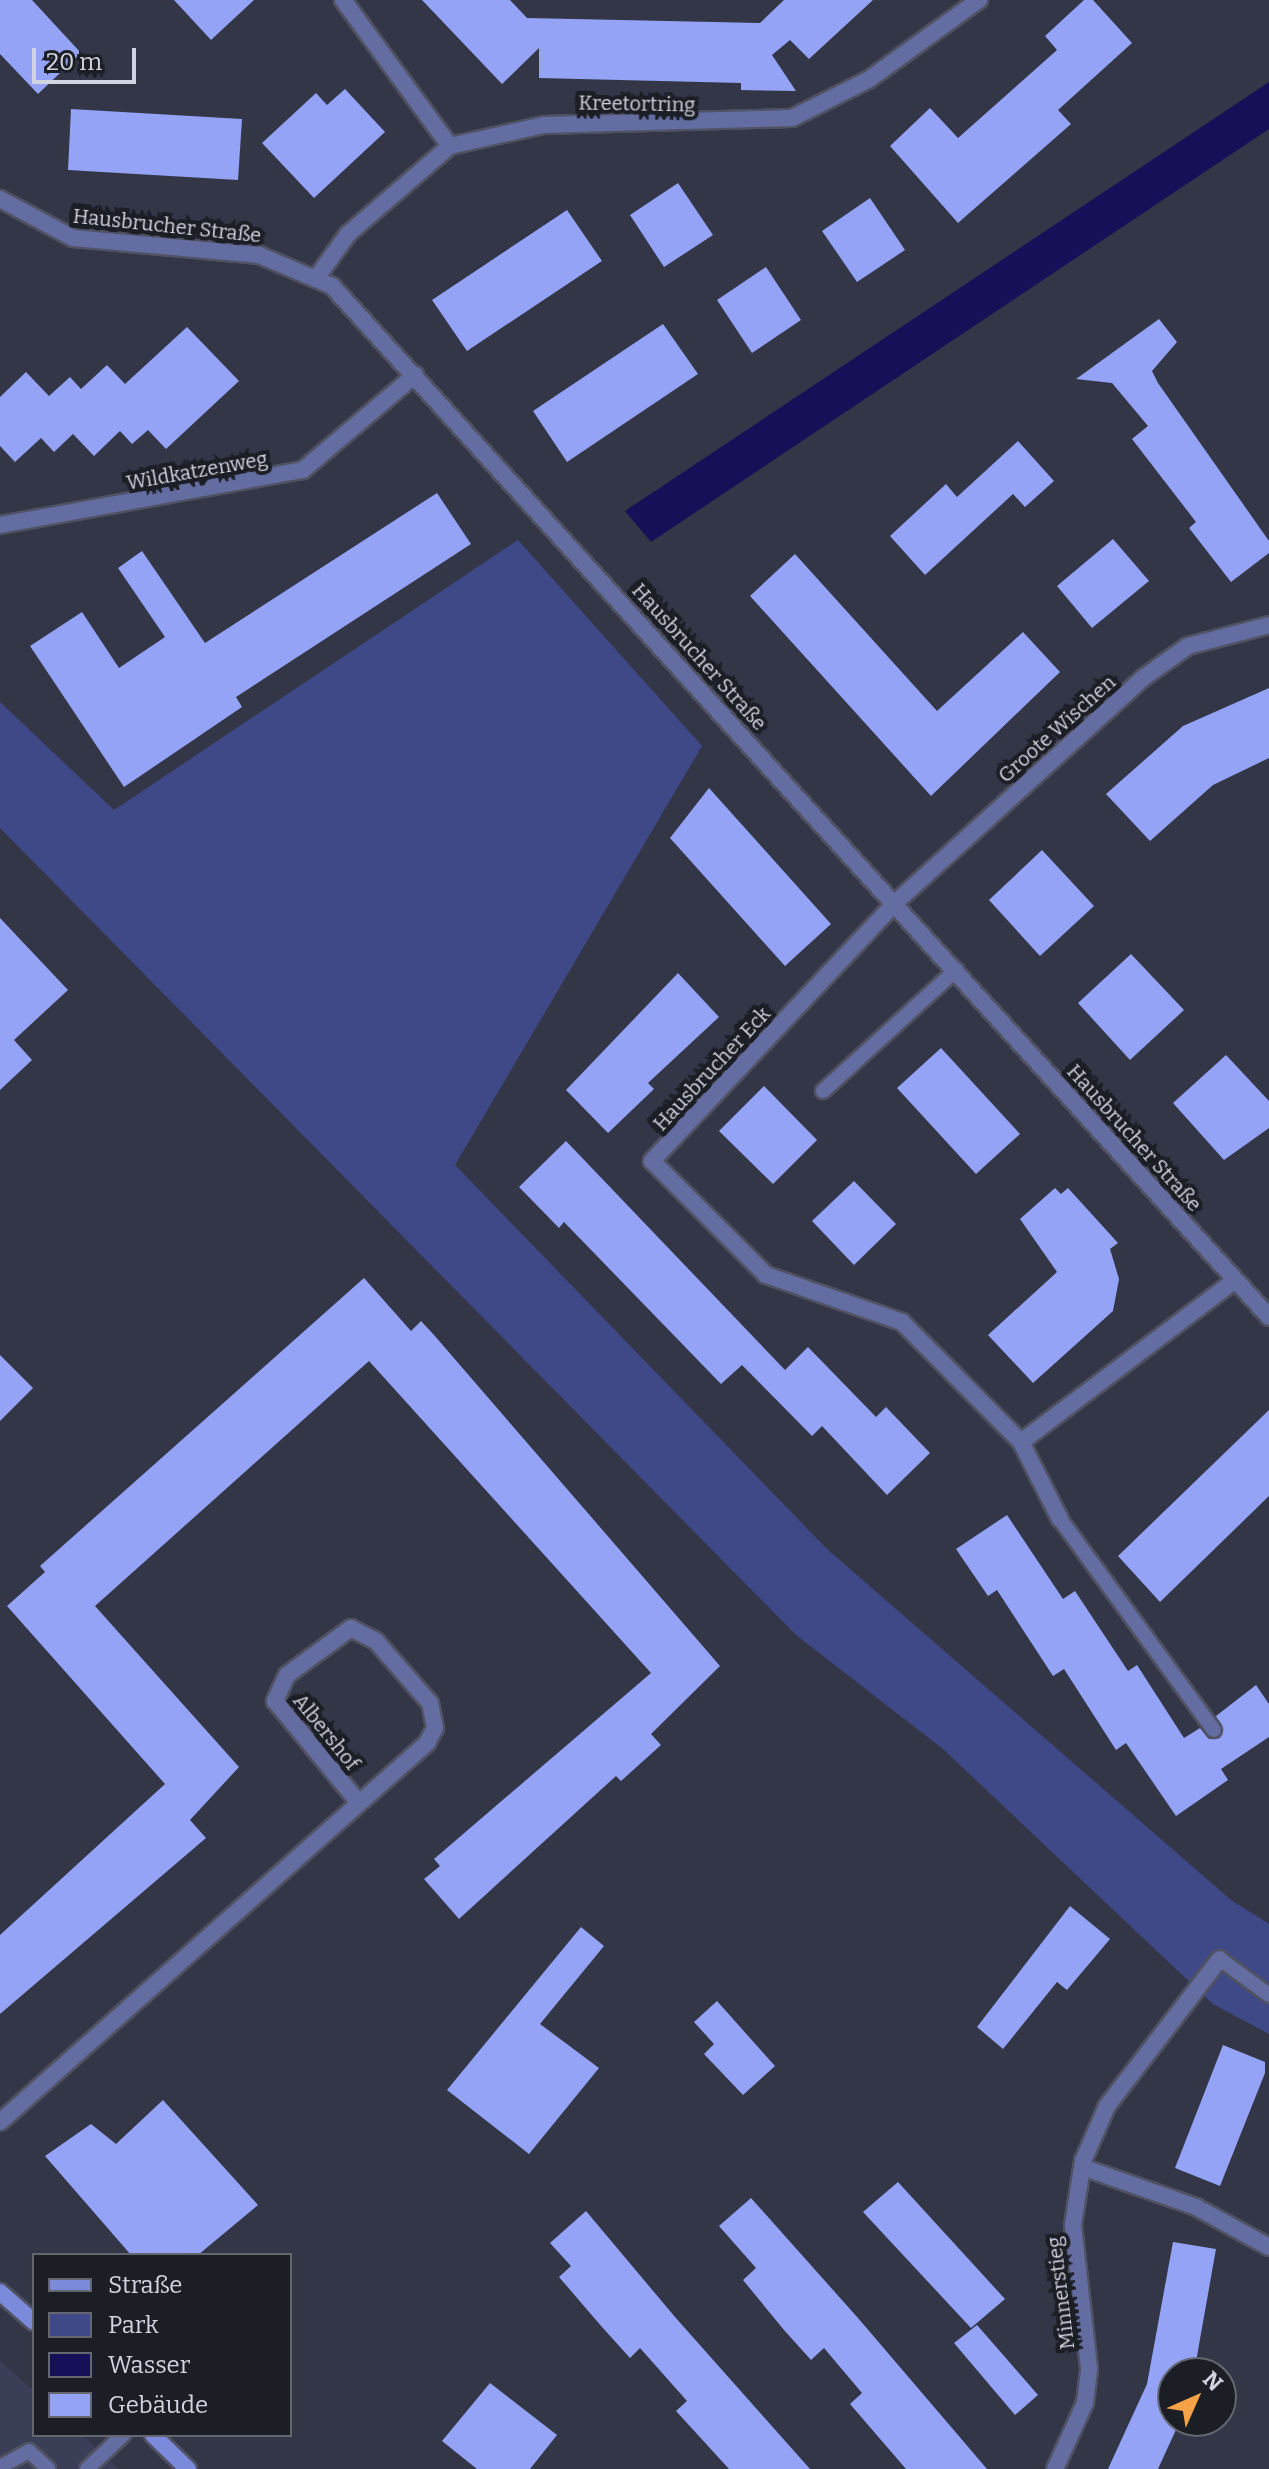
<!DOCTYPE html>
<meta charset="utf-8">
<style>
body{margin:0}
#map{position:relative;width:1269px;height:2469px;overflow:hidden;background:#323647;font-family:Bitter,serif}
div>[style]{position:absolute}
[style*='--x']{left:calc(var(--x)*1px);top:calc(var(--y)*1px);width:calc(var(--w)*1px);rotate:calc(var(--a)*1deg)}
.built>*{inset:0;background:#3a3e56}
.green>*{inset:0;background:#404988}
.water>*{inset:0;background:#151057}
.building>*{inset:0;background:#94a3f6}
.roads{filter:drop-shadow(2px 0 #4f5262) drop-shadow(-2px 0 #4f5262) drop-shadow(0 2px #4f5262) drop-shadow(0 -2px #4f5262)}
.lane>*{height:14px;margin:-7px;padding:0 7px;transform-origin:7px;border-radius:7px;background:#646da1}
.street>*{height:16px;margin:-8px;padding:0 8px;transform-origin:8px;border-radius:8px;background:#646da1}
.secondary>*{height:16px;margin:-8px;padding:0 8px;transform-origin:8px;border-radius:8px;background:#7c8adc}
span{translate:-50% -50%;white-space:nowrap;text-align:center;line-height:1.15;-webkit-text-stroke:8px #1c1e26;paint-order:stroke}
.street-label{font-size:20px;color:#d1d4df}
.legend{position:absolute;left:32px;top:2253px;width:260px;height:184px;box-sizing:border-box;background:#1c1e26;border:2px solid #646770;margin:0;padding:10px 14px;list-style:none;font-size:24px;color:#d1d4df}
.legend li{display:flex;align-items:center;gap:16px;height:40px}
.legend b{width:40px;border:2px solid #646770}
.north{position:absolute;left:1157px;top:2357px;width:80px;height:80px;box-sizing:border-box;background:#1c1e26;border:2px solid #646770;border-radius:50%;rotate:45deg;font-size:22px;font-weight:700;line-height:32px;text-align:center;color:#d1d4df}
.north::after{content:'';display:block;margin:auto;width:28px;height:36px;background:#f6a246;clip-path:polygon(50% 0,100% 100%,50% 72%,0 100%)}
.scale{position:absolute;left:32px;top:48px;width:104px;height:36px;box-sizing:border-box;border:4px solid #d1d4df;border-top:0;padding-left:10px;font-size:24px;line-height:28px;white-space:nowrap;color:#d1d4df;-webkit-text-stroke:6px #1c1e26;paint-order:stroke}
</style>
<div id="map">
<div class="built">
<i style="clip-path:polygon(0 2361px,34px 2391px,34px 2435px,83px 2435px,119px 2469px,0 2469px)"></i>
</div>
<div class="green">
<i style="clip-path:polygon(518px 540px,702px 746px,455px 1165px,827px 1549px,1231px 1900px,1269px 1924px,1269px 2034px,1213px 2004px,943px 1749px,796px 1635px,0 828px,0 702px,114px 810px)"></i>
</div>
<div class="water">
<i style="clip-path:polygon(1269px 82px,1269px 129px,651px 542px,625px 511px)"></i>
</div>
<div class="building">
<i style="clip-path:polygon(0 0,32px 0,81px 53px,38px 94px,0 54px)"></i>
<i style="clip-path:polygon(174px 0,254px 0,211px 40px)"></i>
<i style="clip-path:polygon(422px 0,510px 0,527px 18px,760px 23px,784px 0,873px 0,809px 59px,790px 40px,772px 55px,796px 91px,741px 90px,741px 83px,539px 78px,539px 48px,502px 84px)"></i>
<i style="clip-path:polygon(1084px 0,1093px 0,1132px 43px,1058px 110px,1071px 124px,958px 223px,890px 146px,930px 108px,958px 138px,1057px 50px,1045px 36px)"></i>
<i style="clip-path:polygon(345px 89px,385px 132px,314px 198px,262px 143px,316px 93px,327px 105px)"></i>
<i style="clip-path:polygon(71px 109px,242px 119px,238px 180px,68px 170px)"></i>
<i style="clip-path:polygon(678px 183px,713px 235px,664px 267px,630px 215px)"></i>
<i style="clip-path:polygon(870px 198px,905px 250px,857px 282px,822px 231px)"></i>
<i style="clip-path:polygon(567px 210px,602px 261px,467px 351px,432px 300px)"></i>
<i style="clip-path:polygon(766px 267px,801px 320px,752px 353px,717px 300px)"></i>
<i style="clip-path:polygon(1159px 319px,1177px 342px,1152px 371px,1158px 383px,1269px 541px,1269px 553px,1231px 582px,1189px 528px,1196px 522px,1132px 439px,1148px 426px,1112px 383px,1076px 379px)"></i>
<i style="clip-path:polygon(663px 324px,698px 374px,567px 462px,533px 411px)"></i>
<i style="clip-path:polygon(187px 327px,239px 381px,166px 449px,148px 430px,132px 444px,120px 431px,94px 456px,73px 434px,54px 452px,41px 438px,15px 462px,0 446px,0 397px,26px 372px,49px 396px,70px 377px,81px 389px,107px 365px,125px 384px)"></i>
<i style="clip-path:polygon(1018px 441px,1054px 481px,1025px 507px,1013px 494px,925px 575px,890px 536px,946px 484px,957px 497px)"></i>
<i style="clip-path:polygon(437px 493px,471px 544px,236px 697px,242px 707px,124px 787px,30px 646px,82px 612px,119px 668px,165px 637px,118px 568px,142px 551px,205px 643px)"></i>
<i style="clip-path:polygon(1113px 539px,1149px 581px,1092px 628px,1057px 586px)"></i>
<i style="clip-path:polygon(795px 554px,937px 711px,1023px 632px,1060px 672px,931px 796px,750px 596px)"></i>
<i style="clip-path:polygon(1269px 688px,1269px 758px,1213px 785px,1150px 841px,1106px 794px,1183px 726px)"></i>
<i style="clip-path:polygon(709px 788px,831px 924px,785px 966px,670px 838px)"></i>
<i style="clip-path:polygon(1042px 850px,1094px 906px,1040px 956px,989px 900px)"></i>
<i style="clip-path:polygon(0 918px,68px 990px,14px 1040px,32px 1060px,0 1090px)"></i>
<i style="clip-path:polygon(1131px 954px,1184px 1010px,1130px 1060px,1078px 1003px)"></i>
<i style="clip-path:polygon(678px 973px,719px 1017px,648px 1083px,654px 1089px,608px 1133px,566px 1090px)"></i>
<i style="clip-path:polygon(941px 1048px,1020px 1134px,976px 1174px,897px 1088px)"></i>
<i style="clip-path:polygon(1226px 1055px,1269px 1101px,1269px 1128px,1224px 1160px,1173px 1103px)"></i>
<i style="clip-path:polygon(764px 1086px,817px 1140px,773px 1184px,719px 1131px)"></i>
<i style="clip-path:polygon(566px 1141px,785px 1370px,808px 1347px,876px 1417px,886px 1407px,930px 1453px,887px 1495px,822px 1426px,812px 1436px,742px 1365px,721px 1384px,564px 1222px,559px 1228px,519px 1187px)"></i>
<i style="clip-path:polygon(854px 1181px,896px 1224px,854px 1265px,812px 1221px)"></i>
<i style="clip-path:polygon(1055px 1188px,1061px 1194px,1068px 1188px,1118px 1243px,1110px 1249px,1119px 1279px,1113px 1311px,1033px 1383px,988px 1335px,1057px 1272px,1020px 1219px)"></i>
<i style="clip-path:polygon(364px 1278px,411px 1331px,421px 1321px,434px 1335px,720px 1666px,651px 1734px,661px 1745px,621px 1781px,616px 1776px,459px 1919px,424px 1879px,440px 1866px,434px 1859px,651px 1673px,369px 1361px,95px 1606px,239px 1767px,190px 1820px,206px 1838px,0 2014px,0 1935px,165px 1784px,7px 1606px,45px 1572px,40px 1566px)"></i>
<i style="clip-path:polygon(0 1355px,33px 1388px,0 1421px)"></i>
<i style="clip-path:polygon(1269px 1410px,1269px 1496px,1160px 1602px,1118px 1556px)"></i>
<i style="clip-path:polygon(1007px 1515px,1063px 1599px,1075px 1591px,1128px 1671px,1137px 1665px,1184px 1738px,1200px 1728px,1209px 1739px,1220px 1738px,1216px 1716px,1256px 1685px,1269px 1704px,1269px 1737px,1221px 1769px,1228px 1780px,1176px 1816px,1126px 1743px,1116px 1750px,1064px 1669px,1053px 1676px,997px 1590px,988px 1596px,956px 1549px)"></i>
<i style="clip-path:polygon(1070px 1906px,1110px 1939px,1067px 1990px,1057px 1982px,1003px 2049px,977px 2027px)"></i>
<i style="clip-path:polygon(581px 1927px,604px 1946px,540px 2024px,599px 2068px,529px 2154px,447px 2090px)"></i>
<i style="clip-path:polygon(717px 2001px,775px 2066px,743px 2095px,704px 2054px,714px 2044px,694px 2022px)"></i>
<i style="clip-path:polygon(1223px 2045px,1265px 2062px,1265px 2073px,1220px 2186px,1175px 2168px)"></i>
<i style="clip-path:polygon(163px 2100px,258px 2205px,198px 2255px,131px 2255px,45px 2156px,91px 2124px,116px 2144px)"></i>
<i style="clip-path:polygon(898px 2182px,1005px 2299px,971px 2328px,863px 2212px)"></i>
<i style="clip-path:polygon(751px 2198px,858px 2318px,987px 2469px,906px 2469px,850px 2404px,862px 2393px,824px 2348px,811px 2360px,784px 2330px,743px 2280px,756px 2268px,719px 2226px)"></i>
<i style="clip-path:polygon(586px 2211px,675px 2317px,810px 2469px,729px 2469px,676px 2411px,687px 2401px,640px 2348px,630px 2358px,602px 2327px,559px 2277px,571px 2266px,550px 2243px)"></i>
<i style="clip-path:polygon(1173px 2242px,1216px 2249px,1194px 2373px,1173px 2373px,1173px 2421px,1180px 2421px,1158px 2469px,1108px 2469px,1147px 2384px)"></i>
<i style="clip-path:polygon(977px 2325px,1038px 2395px,1015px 2415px,954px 2343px)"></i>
<i style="clip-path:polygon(490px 2383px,557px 2435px,530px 2469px,477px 2469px,442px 2441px)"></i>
</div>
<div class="roads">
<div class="lane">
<i style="--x:823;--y:1091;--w:180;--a:-42.3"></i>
<i style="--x:1060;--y:1519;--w:261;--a:53.9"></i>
<i style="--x:1220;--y:1959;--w:61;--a:36.3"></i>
<i style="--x:0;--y:2467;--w:33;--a:-29"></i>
<i style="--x:29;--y:2451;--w:26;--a:43"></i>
<i style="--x:87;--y:2469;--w:50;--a:-43.4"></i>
</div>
<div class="street">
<i style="--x:343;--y:0;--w:181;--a:53.8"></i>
<i style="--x:0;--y:199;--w:83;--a:28.1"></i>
<i style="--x:73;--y:238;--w:187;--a:5.2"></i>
<i style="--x:259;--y:255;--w:79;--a:23"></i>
<i style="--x:332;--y:286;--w:1393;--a:47.73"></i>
<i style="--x:317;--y:277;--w:53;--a:-54.2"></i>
<i style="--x:348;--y:234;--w:135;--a:-40.8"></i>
<i style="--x:450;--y:146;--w:96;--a:-12.6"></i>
<i style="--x:544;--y:125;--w:248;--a:-1.6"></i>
<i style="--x:792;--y:118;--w:85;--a:-26.6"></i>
<i style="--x:868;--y:80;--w:137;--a:-35.8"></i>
<i style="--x:0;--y:525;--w:308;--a:-10.3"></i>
<i style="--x:303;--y:470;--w:147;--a:-40.3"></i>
<i style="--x:1021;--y:1442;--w:268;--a:-37.1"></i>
<i style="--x:1060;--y:1519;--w:86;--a:-116.9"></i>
<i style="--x:1021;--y:1442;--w:169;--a:-134.8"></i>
<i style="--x:902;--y:1322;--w:144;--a:-160.9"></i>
<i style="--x:766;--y:1275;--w:161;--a:-135"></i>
<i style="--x:652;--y:1161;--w:354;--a:-46.7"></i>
<i style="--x:895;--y:903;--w:335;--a:-42.2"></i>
<i style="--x:1143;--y:678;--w:55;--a:-35.4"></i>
<i style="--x:1188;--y:646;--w:84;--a:-14.5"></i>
<i style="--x:0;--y:2122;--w:571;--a:-41.59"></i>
<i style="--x:427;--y:1743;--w:17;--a:-62"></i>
<i style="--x:435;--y:1728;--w:25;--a:-101"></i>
<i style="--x:430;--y:1703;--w:82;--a:-131.1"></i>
<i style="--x:376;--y:1641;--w:28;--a:-153"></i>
<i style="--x:351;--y:1628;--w:79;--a:143.7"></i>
<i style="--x:287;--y:1675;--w:29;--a:115"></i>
<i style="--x:275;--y:1701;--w:132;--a:50.5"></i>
<i style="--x:1082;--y:2167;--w:121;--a:19.3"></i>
<i style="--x:1196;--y:2207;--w:83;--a:28.7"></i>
<i style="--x:1055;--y:2469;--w:72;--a:-65.6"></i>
<i style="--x:1085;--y:2403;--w:35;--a:-83"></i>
<i style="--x:1089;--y:2368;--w:144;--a:-96.4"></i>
<i style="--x:1073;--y:2225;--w:65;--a:-81.1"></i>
<i style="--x:1083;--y:2161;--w:60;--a:-66.4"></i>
<i style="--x:1107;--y:2106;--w:185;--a:-52.5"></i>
</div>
<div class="secondary">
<i style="--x:0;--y:2292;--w:45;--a:41.4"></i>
<i style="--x:153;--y:2435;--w:49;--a:44.2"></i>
</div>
</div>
<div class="street-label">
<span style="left:637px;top:104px;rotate:1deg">Kreetortring</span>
<span style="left:167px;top:226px;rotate:6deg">Hausbrucher Straße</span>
<span style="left:197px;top:471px;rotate:-10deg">Wildkatzenweg</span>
<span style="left:699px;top:657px;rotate:48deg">Hausbrucher Straße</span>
<span style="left:1057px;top:729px;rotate:-42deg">Groote Wischen</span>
<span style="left:712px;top:1069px;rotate:-47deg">Hausbrucher Eck</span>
<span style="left:1134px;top:1138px;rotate:48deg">Hausbrucher Straße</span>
<span style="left:326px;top:1732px;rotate:51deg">Albershof</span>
<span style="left:1061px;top:2293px;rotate:-97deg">Minnerstieg</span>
</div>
<ul class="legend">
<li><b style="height:10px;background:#7c8adc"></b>Straße</li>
<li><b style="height:22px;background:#404988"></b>Park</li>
<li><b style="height:22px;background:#151057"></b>Wasser</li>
<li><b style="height:22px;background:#94a3f6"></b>Gebäude</li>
</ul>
<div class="north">N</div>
<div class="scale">20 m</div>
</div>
